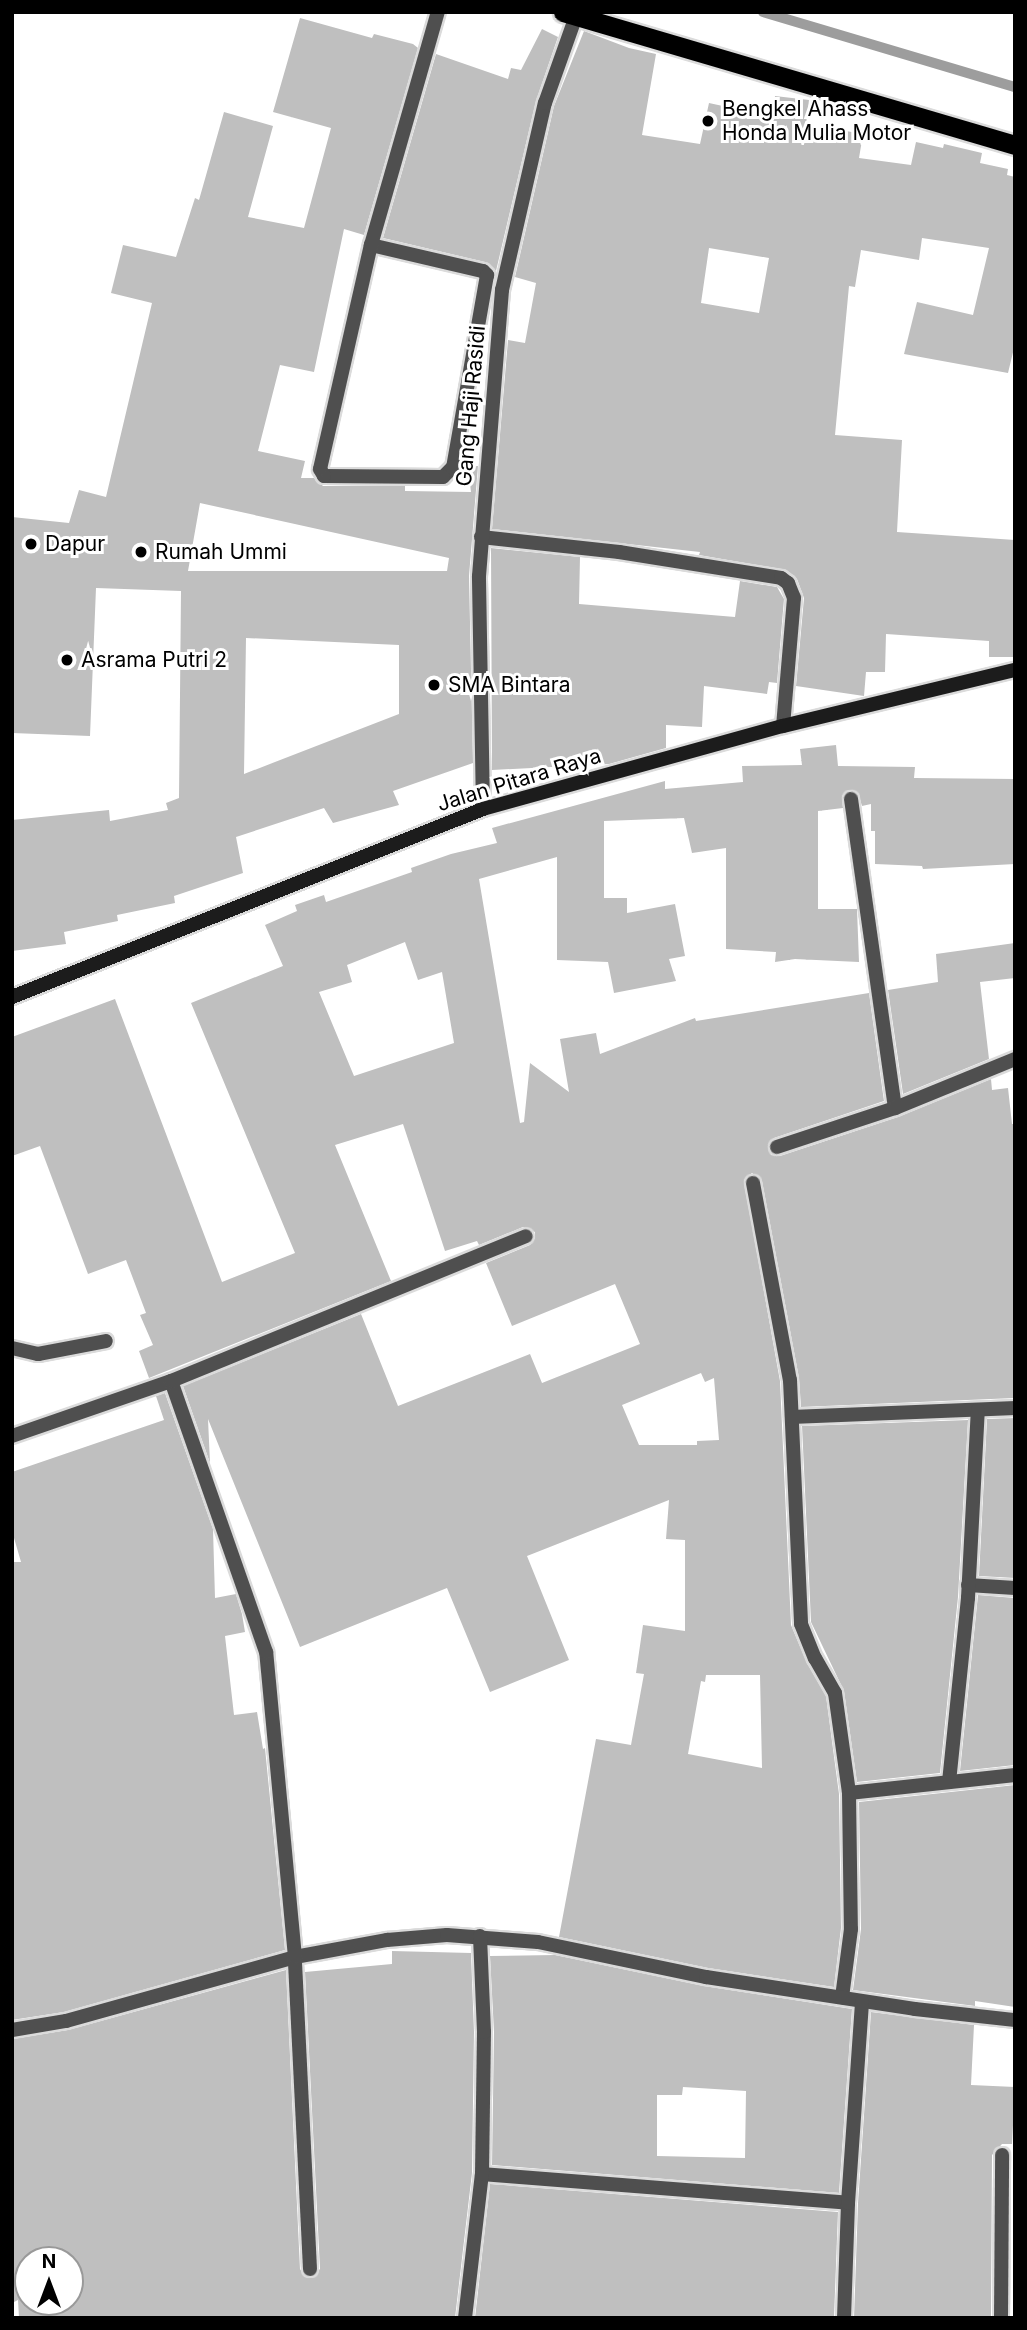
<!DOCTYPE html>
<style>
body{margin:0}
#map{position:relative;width:1027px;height:2330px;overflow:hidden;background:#fff;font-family:Inter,sans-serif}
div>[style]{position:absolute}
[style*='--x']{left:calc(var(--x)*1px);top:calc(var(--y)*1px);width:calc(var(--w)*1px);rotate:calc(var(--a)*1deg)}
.stream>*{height:10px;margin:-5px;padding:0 5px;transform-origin:5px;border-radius:5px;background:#9d9d9d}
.building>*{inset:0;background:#bfbfbf}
.roads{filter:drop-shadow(2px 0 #dbdbdb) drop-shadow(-2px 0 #dbdbdb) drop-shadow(0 2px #dbdbdb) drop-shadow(0 -2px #dbdbdb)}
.service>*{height:14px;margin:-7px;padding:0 7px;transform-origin:7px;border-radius:7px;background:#4f4f4f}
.minor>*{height:14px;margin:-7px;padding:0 7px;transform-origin:7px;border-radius:7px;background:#4f4f4f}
.secondary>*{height:14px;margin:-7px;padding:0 7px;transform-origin:7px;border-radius:7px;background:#1c1c1c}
.trunk>*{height:19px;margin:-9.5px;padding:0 9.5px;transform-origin:9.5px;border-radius:9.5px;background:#000}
.dots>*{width:19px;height:19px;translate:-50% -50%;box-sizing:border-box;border:4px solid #fff;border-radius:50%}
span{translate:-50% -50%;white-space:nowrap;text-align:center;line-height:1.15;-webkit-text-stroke:6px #fff;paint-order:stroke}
.poi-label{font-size:21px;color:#000}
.left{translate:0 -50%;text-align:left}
.street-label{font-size:21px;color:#000}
.frame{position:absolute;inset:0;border:14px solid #000;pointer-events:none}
.north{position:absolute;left:14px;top:2246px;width:70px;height:70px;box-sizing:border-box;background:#fff;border:2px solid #999;border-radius:50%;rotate:0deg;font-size:19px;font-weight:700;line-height:28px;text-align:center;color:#000}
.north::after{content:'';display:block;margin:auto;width:24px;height:32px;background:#000;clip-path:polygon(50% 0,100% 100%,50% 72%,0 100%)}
</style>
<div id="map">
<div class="stream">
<i style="--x:763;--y:12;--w:263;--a:16.6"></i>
</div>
<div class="building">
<i style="clip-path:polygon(evenodd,300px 18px,372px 38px,374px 34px,413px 44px,418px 48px,364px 235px,344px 229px,314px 372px,280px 365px,258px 451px,305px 461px,301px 478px,314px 478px,323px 486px,405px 486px,405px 491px,471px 492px,468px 467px,478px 466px,469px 576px,473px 763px,393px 791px,399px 805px,333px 823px,324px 808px,236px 837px,243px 873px,174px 896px,175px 903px,117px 915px,118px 921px,64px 932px,66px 944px,12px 951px,12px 820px,109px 810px,110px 821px,168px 810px,166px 803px,179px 798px,181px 591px,96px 588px,90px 736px,12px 733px,12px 517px,69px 523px,79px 490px,106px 497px,152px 303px,111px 293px,123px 245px,176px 257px,195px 198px,199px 200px,224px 112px,273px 126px,248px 217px,304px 228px,331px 128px,273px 112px,300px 18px,200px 503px,449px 558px,447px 571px,188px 571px,200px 503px,300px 18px,246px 638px,399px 645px,399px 714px,244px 774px,246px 638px)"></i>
<i style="clip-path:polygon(542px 29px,558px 37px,536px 101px,496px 271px,485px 262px,383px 238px,436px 54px,508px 79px,511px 68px,521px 70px)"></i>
<i style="clip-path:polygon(evenodd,584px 31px,629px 48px,656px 54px,642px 135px,700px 144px,709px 103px,773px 117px,775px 96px,809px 100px,806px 124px,863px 134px,859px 158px,911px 165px,916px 142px,943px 148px,944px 144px,982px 153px,980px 163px,1008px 169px,1007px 175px,1015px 177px,1015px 344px,1008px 373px,904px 354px,917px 302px,973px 315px,989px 248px,922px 238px,919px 260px,861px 250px,855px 287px,849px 286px,835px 435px,902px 440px,897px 532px,1015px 540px,1015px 657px,989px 657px,989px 641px,886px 634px,885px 672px,866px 672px,864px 696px,796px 686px,804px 598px,797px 579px,786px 570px,699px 555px,700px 552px,492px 529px,508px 340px,525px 343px,536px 283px,515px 277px,554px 106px,584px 31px,709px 248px,769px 258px,759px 313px,701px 303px,709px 248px)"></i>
<i style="clip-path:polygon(491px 548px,580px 557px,579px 604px,735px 617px,740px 581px,777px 587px,784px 599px,777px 683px,769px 682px,767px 694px,704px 686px,702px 727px,666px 725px,666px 748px,609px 764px,492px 770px)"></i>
<i style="clip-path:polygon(evenodd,836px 745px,838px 766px,915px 767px,914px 778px,1015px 779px,1015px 864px,923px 869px,922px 866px,875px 864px,875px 831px,871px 831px,871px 804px,862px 806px,858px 793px,849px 790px,842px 796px,843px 808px,818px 811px,818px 909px,857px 909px,859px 962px,795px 959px,775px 962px,776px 952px,726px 949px,726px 848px,692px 853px,684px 818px,604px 821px,604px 898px,627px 898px,627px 913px,675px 904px,685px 956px,669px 959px,676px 981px,614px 993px,608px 962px,557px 960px,557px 857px,479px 879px,520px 1123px,524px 1122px,530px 1063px,569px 1092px,560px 1039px,596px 1033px,600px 1054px,695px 1018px,696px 1021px,869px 993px,884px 1101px,774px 1138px,768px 1146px,771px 1155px,780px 1156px,898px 1117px,991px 1079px,992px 1090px,1008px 1088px,1012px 1124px,1015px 1124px,1015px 1398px,801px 1407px,799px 1378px,762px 1181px,752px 1173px,744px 1180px,780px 1381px,791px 1625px,807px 1663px,826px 1696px,839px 1794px,841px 1928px,834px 1987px,708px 1968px,559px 1937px,596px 1739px,631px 1745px,644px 1674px,636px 1673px,643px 1625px,685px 1631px,685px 1540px,666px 1539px,669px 1500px,527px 1556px,569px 1660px,490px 1692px,447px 1588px,300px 1647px,208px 1419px,210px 1463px,183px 1386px,361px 1314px,398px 1406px,530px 1354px,542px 1383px,640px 1344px,615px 1284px,512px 1326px,486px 1263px,530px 1245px,535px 1238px,535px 1232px,523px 1227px,479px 1245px,477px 1241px,445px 1251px,403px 1124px,335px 1145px,391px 1281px,149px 1378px,139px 1351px,153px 1345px,140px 1315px,146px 1313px,126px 1260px,88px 1274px,40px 1146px,12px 1156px,12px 1037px,115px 999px,222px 1282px,295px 1253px,191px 1003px,283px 966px,265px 925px,297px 911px,295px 905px,324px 895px,326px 902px,412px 872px,411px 868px,451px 854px,497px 843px,492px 828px,665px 781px,665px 789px,743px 782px,742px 766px,802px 765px,800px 749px,836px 745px,405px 942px,418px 980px,442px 972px,454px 1043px,354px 1076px,319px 992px,352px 982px,347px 965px,405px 942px,836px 745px,701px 1373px,705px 1382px,714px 1378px,719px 1440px,697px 1441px,697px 1445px,639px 1445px,622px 1405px,701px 1373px,836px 745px,706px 1675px,760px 1675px,762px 1768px,688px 1754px,701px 1681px,705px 1682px,706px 1675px)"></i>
<i style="clip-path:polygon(1015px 943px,1015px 978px,980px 982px,989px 1059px,903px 1094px,888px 990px,938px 982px,936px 954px)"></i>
<i style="clip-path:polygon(165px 1393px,213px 1529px,215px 1598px,236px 1594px,242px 1614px,245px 1632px,225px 1636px,234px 1715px,257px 1712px,263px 1749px,265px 1748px,285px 1950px,64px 2012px,12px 2020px,12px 1562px,21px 1562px,12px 1531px,12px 1472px,164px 1420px,156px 1396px)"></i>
<i style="clip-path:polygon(1015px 1418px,1015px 1578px,979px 1576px,987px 1419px)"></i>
<i style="clip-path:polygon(968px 1420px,958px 1597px,940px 1773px,857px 1782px,844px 1691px,811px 1622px,802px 1426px)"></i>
<i style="clip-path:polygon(978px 1595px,1015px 1598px,1015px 1765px,960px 1771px)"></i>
<i style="clip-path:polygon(1015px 1785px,1015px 2007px,975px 2001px,975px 2006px,853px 1990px,861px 1929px,859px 1802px)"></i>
<i style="clip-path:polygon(evenodd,392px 1951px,471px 1953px,474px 2032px,472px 2173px,455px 2318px,19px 2318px,18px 2300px,12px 2303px,12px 2039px,68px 2030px,286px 1970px,300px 2269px,305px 2277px,311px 2278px,320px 2269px,305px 1972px,392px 1964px,392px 1951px,28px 2260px,70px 2260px,70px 2302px,28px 2302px,28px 2260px)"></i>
<i style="clip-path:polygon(evenodd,555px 1955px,704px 1986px,852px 2009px,839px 2193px,492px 2165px,494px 2032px,490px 1956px,555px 1955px,683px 2087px,746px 2091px,745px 2158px,657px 2156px,657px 2095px,682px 2095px,683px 2087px)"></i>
<i style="clip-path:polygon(871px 2012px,974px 2025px,971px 2085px,1015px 2087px,1012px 2144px,1002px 2144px,992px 2155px,991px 2318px,854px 2318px,858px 2203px)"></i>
<i style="clip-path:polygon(490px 2184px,838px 2212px,834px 2318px,475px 2318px)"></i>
</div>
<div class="roads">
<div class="service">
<i style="--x:371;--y:245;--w:115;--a:13.1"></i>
<i style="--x:483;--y:271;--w:6;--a:45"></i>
<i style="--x:487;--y:275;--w:195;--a:100"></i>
<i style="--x:453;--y:467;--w:14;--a:135"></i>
<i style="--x:443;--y:477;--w:119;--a:-179.5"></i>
<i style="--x:324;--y:476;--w:8;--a:-120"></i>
<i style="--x:320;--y:469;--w:230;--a:-77.2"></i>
<i style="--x:371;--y:245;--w:242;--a:-74"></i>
<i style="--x:481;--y:537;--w:139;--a:6.2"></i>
<i style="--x:619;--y:552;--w:164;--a:9.1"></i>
<i style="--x:781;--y:578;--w:9;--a:36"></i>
<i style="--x:788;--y:583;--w:16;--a:68"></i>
<i style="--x:794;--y:598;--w:128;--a:94.9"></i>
<i style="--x:483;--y:809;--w:233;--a:-91"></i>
<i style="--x:479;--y:576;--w:287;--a:-85.4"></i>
<i style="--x:502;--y:290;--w:192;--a:-77.1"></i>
<i style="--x:545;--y:103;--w:92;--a:-70.4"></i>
<i style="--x:12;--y:1348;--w:27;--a:13"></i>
<i style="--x:38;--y:1354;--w:69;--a:-10.8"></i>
</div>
<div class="minor">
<i style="--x:851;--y:799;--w:312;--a:81.9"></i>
<i style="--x:777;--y:1147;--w:124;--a:-18.3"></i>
<i style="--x:895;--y:1108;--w:130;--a:-22.2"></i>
<i style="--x:753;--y:1183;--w:200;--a:79.4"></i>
<i style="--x:790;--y:1380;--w:244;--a:87.4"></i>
<i style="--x:801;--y:1624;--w:37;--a:68"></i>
<i style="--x:815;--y:1658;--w:40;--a:60.3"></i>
<i style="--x:835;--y:1693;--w:101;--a:82"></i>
<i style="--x:849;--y:1793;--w:136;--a:89.2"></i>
<i style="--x:851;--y:1929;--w:69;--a:97.5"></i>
<i style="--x:792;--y:1417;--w:223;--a:-2.3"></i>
<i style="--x:12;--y:1436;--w:168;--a:-19.1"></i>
<i style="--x:968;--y:1585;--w:47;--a:3.7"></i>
<i style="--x:949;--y:1782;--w:185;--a:-84.1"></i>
<i style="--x:968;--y:1598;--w:188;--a:-87"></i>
<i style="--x:849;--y:1793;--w:167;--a:-6.2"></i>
<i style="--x:12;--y:2030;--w:55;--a:-9.5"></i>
<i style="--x:66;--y:2021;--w:238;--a:-15.6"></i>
<i style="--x:295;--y:1957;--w:94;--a:-10.5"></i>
<i style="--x:387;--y:1940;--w:60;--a:-4.8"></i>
<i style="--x:447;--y:1935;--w:91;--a:4.4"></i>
<i style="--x:538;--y:1942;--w:172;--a:11.8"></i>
<i style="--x:706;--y:1977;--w:211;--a:8.7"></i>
<i style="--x:915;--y:2009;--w:101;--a:6.3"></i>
<i style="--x:482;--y:2174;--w:367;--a:4.5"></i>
<i style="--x:310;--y:2269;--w:312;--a:-92.8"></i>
<i style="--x:295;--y:1957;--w:306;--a:-95.4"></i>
<i style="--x:266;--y:1652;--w:287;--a:-109.3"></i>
<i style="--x:171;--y:1381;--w:383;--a:-22.2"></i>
<i style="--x:465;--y:2318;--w:145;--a:-83.3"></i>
<i style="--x:482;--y:2174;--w:142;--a:-89.2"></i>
<i style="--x:484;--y:2032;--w:96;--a:-92.4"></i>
<i style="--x:844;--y:2318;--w:115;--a:-88"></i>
<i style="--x:848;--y:2203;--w:202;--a:-86"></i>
<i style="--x:1001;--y:2318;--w:163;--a:-89.6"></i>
</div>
<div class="secondary">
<i style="--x:12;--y:997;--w:507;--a:-21.76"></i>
<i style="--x:483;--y:809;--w:311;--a:-15.5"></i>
<i style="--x:783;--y:726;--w:239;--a:-13.6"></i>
</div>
<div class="trunk">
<i style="--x:563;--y:12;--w:471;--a:16.4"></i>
</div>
</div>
<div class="dots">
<i style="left:708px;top:121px;background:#000"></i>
<i style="left:31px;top:544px;background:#000"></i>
<i style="left:141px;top:552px;background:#000"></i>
<i style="left:67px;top:660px;background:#000"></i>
<i style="left:434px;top:685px;background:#000"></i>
</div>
<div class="poi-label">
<span class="left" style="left:722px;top:121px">Bengkel Ahass<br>Honda Mulia Motor</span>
<span class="left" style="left:45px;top:544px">Dapur</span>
<span class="left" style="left:155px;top:552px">Rumah Ummi</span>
<span class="left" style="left:81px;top:660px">Asrama Putri 2</span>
<span class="left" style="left:448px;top:685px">SMA Bintara</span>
</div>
<div class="street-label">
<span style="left:471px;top:406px;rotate:-85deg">Gang Haji Rasidi</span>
<span style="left:519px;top:780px;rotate:-17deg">Jalan Pitara Raya</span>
</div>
<div class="frame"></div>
<div class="north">N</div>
</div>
